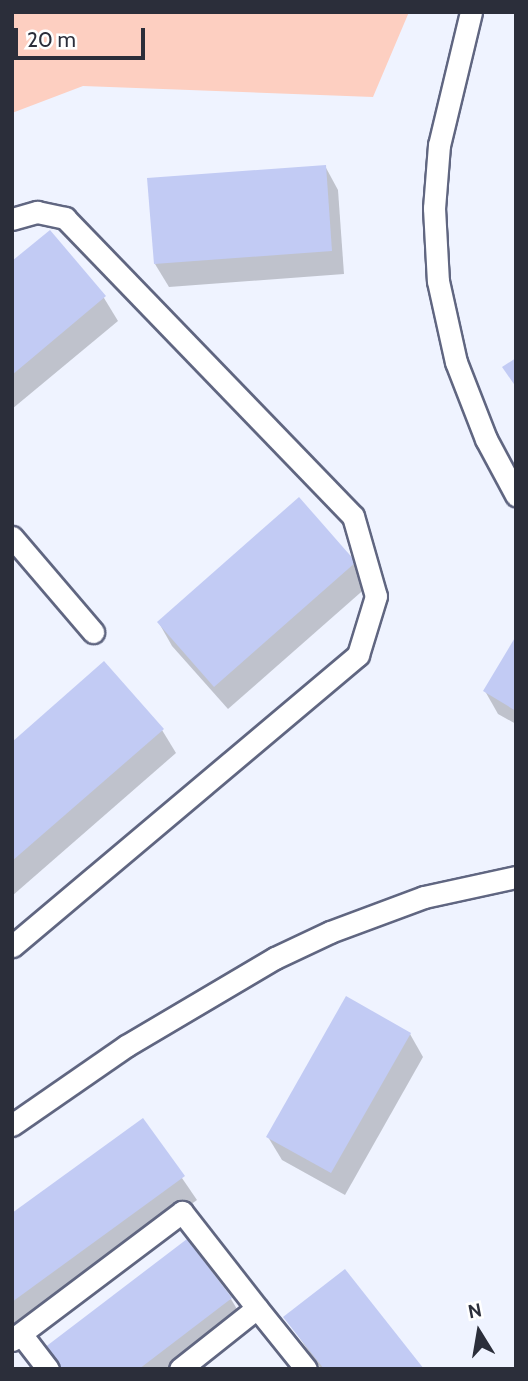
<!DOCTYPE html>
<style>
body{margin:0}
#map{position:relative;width:528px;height:1381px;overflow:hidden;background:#eff3ff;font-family:Cabin,sans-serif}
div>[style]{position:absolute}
.green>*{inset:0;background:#fdcfc1}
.shadow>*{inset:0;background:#0003}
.building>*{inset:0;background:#c2cbf4}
.roads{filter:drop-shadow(2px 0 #606681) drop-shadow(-2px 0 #606681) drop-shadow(0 2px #606681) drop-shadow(0 -2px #606681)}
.service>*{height:21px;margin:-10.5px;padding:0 10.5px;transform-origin:10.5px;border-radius:10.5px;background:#fff}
span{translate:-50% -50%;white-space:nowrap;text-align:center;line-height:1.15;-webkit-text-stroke:5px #fff;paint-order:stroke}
.frame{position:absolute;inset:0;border:14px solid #2b2e3a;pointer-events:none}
.north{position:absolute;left:444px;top:1297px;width:70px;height:70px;-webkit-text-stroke:5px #fff;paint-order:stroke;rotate:349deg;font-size:19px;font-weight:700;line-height:28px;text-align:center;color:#2b2e3a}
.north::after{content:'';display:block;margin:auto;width:24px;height:32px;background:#2b2e3a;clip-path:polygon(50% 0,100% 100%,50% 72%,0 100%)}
.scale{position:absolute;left:14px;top:28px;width:131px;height:32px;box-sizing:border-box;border:4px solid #2b2e3a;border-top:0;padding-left:9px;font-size:21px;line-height:24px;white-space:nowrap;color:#2b2e3a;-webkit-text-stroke:5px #fff;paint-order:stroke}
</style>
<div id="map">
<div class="green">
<div style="clip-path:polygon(12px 12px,409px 12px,373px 97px,83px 86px,12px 113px)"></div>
</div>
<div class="shadow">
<div style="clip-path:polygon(325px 166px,338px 190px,344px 274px,169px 287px,155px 264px)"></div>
<div style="clip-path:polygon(49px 233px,104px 298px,118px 321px,12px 409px,12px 264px)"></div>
<div style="clip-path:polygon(354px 563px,368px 586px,228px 709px,172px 646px,159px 623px)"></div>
<div style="clip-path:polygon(516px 642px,516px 724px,498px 714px,485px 691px)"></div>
<div style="clip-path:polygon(104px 664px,162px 730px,176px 753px,12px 896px,12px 744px)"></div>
<div style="clip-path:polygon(410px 1034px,423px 1057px,345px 1195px,282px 1160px,268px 1137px)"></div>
<div style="clip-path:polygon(143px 1121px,197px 1200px,12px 1333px,12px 1215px)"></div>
<div style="clip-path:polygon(231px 1299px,244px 1321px,182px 1369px,58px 1369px,47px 1348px)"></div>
<div style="clip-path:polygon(286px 1318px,422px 1369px,321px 1369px)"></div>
</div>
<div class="building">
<div style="clip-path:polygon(326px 165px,332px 251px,154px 264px,147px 178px)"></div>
<div style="clip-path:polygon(50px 230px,106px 296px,12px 375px,12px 261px)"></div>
<div style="clip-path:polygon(516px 358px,516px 387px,502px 367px)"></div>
<div style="clip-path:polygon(299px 497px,356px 562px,214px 687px,157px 622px)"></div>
<div style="clip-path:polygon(516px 636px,516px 711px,483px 691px)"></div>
<div style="clip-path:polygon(104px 661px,164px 729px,12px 861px,12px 742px)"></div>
<div style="clip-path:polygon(346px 996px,411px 1033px,331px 1173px,266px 1137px)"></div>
<div style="clip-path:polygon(143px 1118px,185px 1176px,12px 1302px,12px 1213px)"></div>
<div style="clip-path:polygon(187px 1239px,232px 1298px,139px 1369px,61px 1369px,44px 1348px)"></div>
<div style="clip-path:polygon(345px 1269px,424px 1369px,324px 1369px,283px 1317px)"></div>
</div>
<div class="roads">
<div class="service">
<div style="left:471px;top:12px;width:137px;rotate:103.5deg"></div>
<div style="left:439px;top:145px;width:63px;rotate:94.5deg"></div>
<div style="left:434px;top:208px;width:73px;rotate:86.9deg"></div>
<div style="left:438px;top:281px;width:83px;rotate:77.5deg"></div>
<div style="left:456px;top:362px;width:83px;rotate:68.7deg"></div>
<div style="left:486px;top:439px;width:64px;rotate:61.8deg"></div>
<div style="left:12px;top:219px;width:26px;rotate:-16deg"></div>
<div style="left:37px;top:212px;width:29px;rotate:12deg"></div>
<div style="left:65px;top:218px;width:414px;rotate:46deg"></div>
<div style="left:353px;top:516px;width:83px;rotate:74deg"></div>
<div style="left:376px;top:596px;width:62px;rotate:107deg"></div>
<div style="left:358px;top:655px;width:452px;rotate:139.9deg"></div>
<div style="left:12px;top:537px;width:125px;rotate:49.5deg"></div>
<div style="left:12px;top:1125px;width:139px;rotate:-34.7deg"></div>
<div style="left:126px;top:1046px;width:173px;rotate:-30.6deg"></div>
<div style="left:275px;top:958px;width:61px;rotate:-25.3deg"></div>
<div style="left:330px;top:932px;width:100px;rotate:-20.4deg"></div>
<div style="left:424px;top:897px;width:94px;rotate:-12.3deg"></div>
<div style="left:21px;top:1334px;width:44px;rotate:52.4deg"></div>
<div style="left:12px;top:1340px;width:213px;rotate:-37deg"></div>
<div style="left:182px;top:1212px;width:122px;rotate:52deg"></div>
<div style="left:180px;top:1369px;width:98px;rotate:-38.4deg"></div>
<div style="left:257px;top:1308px;width:78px;rotate:51.2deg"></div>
</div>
</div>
<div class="frame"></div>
<div class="north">N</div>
<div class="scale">20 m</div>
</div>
